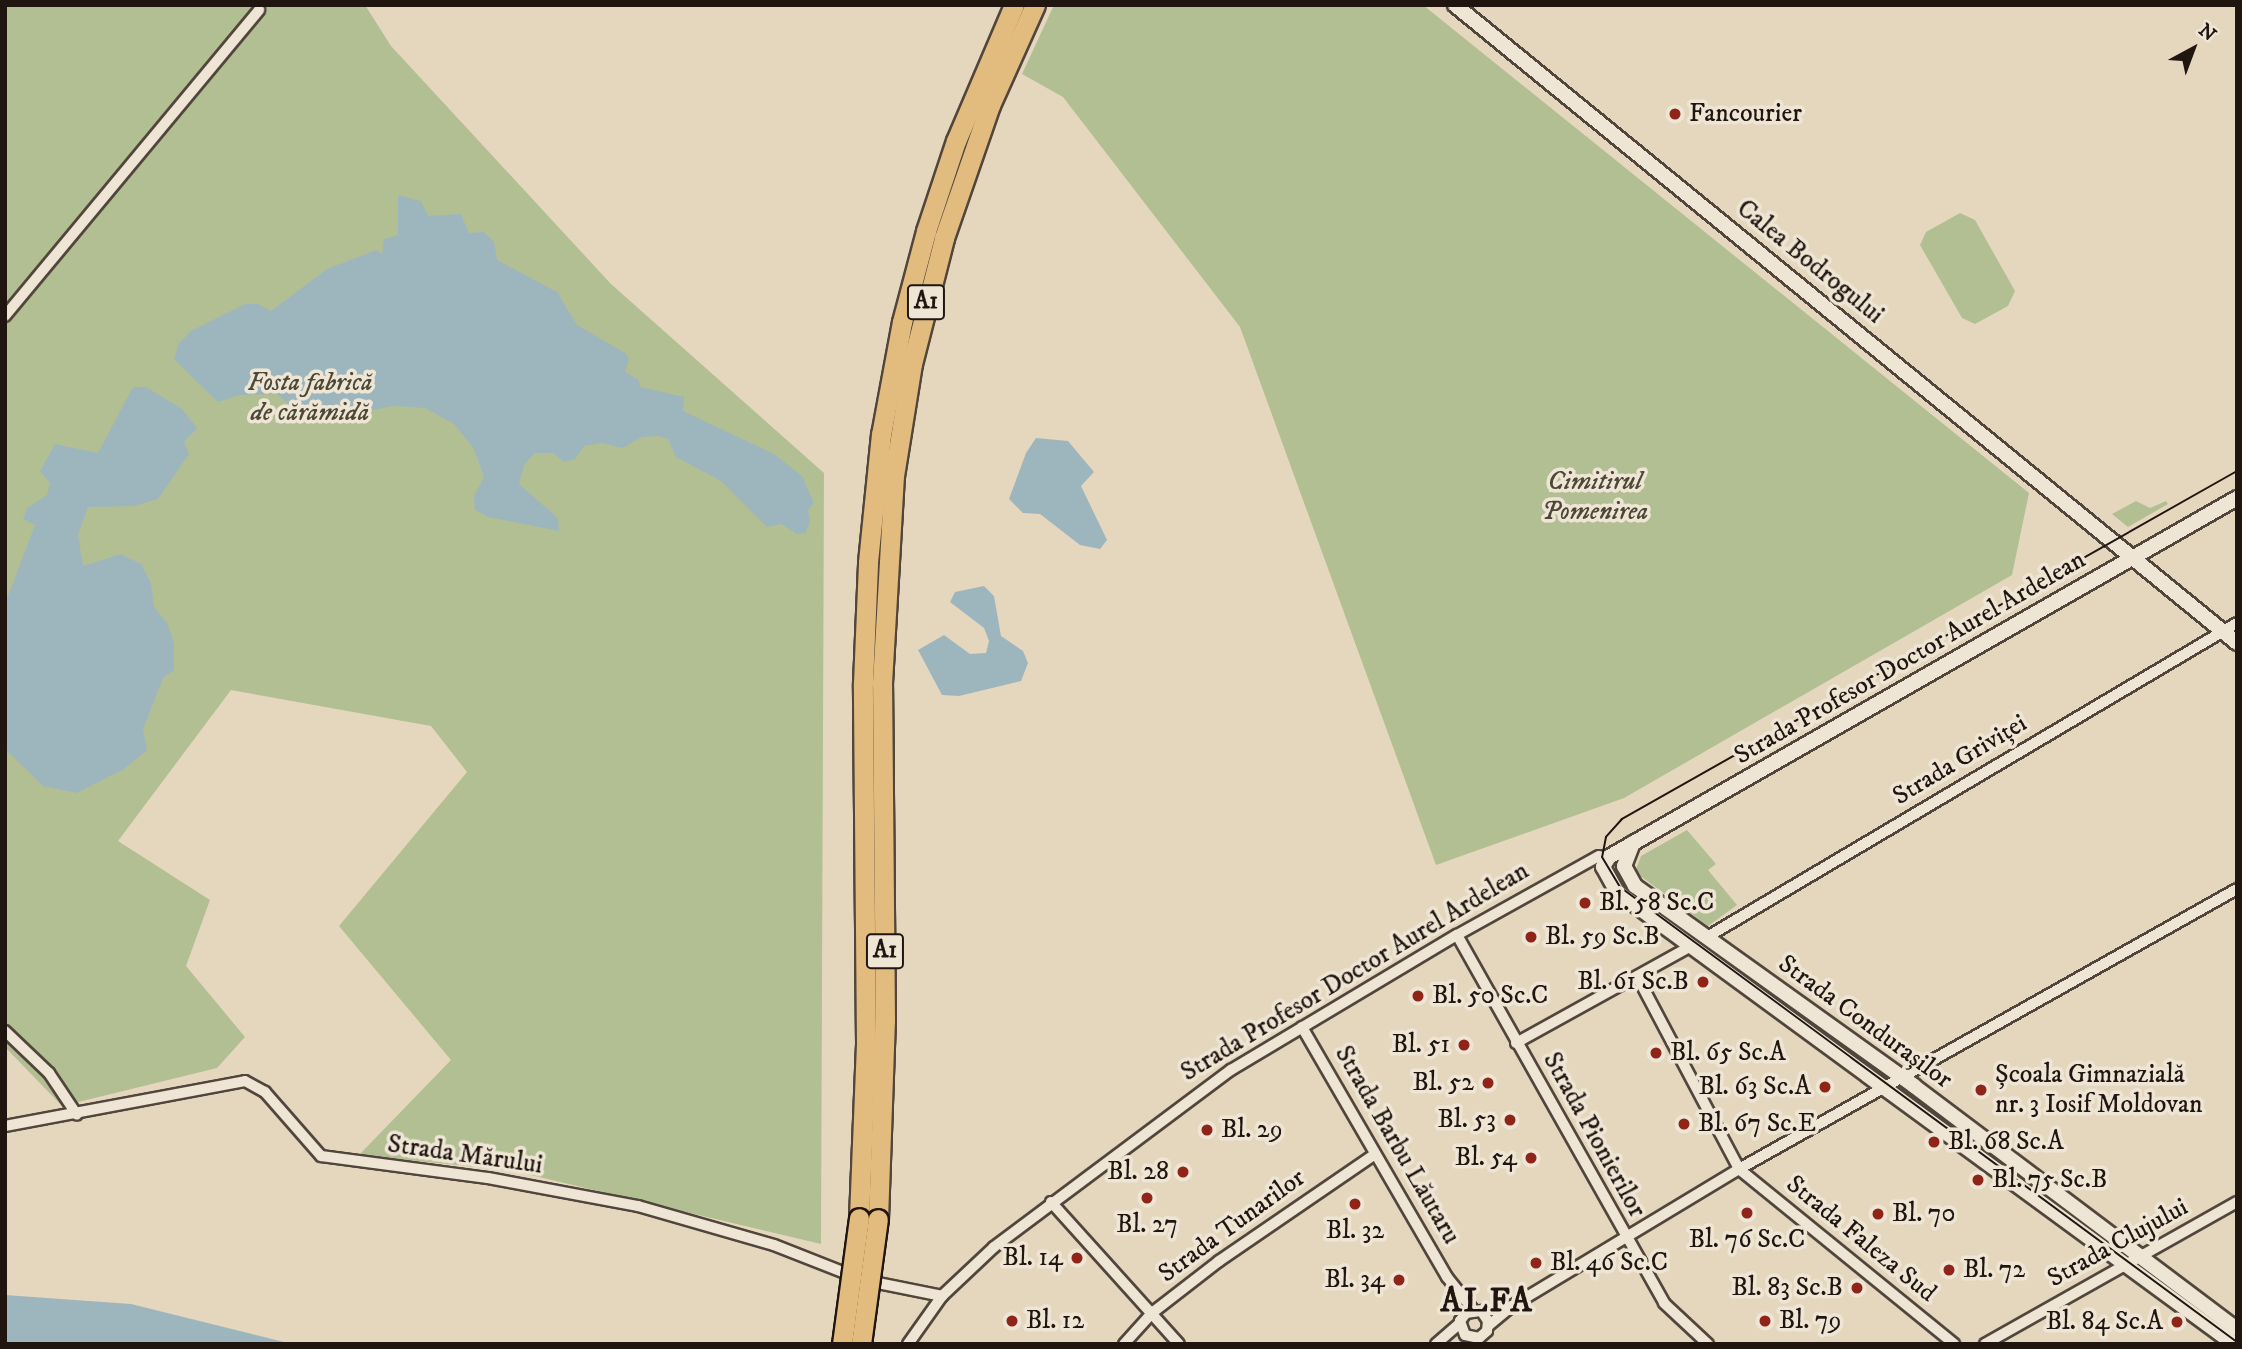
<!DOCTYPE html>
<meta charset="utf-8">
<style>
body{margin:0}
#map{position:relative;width:2242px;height:1349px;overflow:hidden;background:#e5d7be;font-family:"IM FELL DW Pica",serif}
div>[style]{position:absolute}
.green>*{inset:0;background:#b2bf93}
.water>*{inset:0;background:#9db6bd}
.roads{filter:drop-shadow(2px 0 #52463c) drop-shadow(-2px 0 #52463c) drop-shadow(0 2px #52463c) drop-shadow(0 -2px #52463c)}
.minor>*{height:10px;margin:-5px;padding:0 5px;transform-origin:5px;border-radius:5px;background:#eee5d5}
.secondary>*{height:14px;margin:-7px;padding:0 7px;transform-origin:7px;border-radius:7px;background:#eee5d5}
.motorway>*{height:19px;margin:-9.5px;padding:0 9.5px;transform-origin:9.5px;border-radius:9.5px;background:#e2bc7f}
.tram>*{height:2px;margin:-1px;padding:0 1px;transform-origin:1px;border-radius:1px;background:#211510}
.bridges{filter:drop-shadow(2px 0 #211510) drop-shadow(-2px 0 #211510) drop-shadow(0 2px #211510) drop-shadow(0 -2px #211510)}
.motorway-bridge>*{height:19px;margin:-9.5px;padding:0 9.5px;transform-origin:9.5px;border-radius:9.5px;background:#e2bc7f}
.dots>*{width:19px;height:19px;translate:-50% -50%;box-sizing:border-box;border:4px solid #eee5d5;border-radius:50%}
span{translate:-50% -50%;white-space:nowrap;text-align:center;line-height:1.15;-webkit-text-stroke:7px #eee5d5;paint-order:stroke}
.shield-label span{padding:2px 5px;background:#eee5d5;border:2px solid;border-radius:5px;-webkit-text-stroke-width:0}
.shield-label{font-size:24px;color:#211510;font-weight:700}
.poi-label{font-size:26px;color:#211510}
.left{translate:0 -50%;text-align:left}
.right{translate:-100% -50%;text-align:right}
.street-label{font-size:26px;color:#211510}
.park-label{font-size:26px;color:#4c4837;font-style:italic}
.district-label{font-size:33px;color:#211510;font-weight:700;letter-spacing:2px}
.frame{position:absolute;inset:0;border:7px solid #211510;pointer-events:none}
.north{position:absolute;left:2158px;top:14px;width:70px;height:70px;-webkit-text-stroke:5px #eee5d5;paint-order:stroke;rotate:41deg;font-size:19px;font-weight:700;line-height:28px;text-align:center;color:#211510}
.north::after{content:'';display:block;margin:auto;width:24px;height:32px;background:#211510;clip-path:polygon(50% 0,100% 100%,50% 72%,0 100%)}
</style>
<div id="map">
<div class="green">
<div style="clip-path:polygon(5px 5px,365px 5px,391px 46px,611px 284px,824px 473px,821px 1244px,514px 1171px,359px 1155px,451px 1060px,339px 926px,467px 772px,431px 726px,231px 690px,118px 841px,210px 900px,186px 966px,245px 1037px,217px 1068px,62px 1106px,5px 1047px)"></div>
<div style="clip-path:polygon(1054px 5px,1423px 5px,2029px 493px,2012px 575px,1624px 798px,1436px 865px,1240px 327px,1063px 97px,1022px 74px)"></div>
<div style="clip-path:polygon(1960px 213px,1975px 220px,2015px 291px,2008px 306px,1975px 324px,1962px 318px,1920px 245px,1926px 232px)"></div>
<div style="clip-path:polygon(2136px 501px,2150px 508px,2166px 501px,2168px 504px,2128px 527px,2112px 514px)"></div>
<div style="clip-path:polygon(1687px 830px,1716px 864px,1708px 870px,1737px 905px,1708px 926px,1635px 872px,1641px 856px)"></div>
</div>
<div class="water">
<div style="clip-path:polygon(398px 195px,421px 201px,428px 216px,461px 214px,469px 233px,484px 232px,494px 242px,497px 260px,557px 292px,577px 325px,625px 353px,629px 358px,625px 372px,639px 380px,640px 387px,684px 397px,683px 411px,774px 454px,802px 476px,814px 503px,808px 510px,810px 522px,805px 533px,797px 534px,781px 524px,767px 527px,721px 481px,676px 457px,668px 439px,658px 436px,642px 437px,622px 448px,602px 443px,584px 446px,575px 459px,564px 462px,553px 453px,535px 453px,524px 465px,519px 484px,558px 518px,559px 531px,488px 517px,475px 510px,474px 496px,484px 477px,474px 449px,454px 424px,425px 408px,394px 406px,330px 418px,295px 410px,277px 394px,240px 395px,218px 402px,174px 359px,179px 343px,191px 331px,245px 304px,258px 304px,271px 311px,327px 269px,376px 250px,382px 254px,384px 239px,398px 235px)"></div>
<div style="clip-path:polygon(133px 387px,146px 387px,182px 409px,197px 428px,184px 442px,189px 454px,158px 499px,134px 506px,88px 507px,78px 535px,83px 566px,121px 554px,141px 564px,151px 583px,154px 607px,167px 623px,174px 644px,174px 670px,163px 678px,143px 729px,147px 750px,124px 769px,77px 793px,43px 786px,5px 749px,5px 604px,35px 525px,23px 519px,27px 508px,47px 495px,50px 483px,40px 471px,55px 444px,98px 453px)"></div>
<div style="clip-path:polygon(1036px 438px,1068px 441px,1094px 472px,1081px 486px,1107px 540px,1100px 549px,1080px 545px,1040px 514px,1023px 513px,1009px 499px,1026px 453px)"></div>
<div style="clip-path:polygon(984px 586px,994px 596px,1001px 636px,1023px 651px,1028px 663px,1021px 681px,959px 696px,942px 695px,918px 650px,944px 635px,970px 654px,986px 653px,989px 641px,984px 628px,950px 602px,955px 592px)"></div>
<div style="clip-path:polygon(5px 1295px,131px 1304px,292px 1344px,5px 1344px)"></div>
</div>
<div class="roads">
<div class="minor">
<div style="left:5px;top:316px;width:398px;rotate:-50.3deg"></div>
<div style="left:1457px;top:935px;width:422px;rotate:60.6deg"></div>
<div style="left:1664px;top:1303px;width:60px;rotate:43deg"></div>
<div style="left:1707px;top:937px;width:616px;rotate:-30.64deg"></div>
<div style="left:1638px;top:978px;width:216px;rotate:62.1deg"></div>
<div style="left:1739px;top:1169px;width:277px;rotate:39.1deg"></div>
<div style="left:1302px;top:1027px;width:289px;rotate:59.9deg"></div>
<div style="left:1447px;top:1277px;width:43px;rotate:51.5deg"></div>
<div style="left:5px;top:1031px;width:61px;rotate:43.7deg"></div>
<div style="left:49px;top:1073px;width:50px;rotate:56.3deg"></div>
<div style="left:1516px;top:1043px;width:200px;rotate:-29deg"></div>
<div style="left:5px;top:1126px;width:244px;rotate:-10.6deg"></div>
<div style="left:245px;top:1081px;width:23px;rotate:29deg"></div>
<div style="left:265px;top:1092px;width:85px;rotate:48.8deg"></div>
<div style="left:321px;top:1156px;width:168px;rotate:7.5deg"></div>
<div style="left:488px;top:1178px;width:153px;rotate:10.6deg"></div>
<div style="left:638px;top:1206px;width:141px;rotate:16deg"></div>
<div style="left:774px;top:1245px;width:96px;rotate:21.5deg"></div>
<div style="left:863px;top:1280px;width:81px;rotate:11.4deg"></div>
<div style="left:1051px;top:1202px;width:191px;rotate:48deg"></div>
<div style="left:1482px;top:1312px;width:11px;rotate:56deg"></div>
<div style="left:1488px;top:1321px;width:10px;rotate:96deg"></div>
<div style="left:1487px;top:1331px;width:11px;rotate:139deg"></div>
<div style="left:1479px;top:1338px;width:14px;rotate:-168deg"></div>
<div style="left:1465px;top:1335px;width:15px;rotate:-110deg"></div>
<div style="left:1460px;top:1321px;width:10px;rotate:-53deg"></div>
<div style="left:1466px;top:1313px;width:43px;rotate:-7.9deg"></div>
<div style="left:1488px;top:1326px;width:31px;rotate:-40deg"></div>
<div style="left:1512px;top:1306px;width:265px;rotate:-31.1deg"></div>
<div style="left:1739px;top:1169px;width:571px;rotate:-29.35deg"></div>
<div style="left:908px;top:1344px;width:59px;rotate:-54.7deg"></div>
<div style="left:942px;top:1296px;width:71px;rotate:-43.3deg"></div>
<div style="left:994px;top:1247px;width:296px;rotate:-36.8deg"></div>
<div style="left:1231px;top:1070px;width:263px;rotate:-30.9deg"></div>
<div style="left:1457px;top:935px;width:162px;rotate:-29.1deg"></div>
<div style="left:1599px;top:856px;width:7px;rotate:16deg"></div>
<div style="left:1124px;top:1344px;width:42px;rotate:-47.9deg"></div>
<div style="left:1152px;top:1313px;width:85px;rotate:-37.8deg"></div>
<div style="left:1219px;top:1261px;width:189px;rotate:-34.4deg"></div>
<div style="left:1436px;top:1344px;width:32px;rotate:-41deg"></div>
<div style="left:1985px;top:1344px;width:289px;rotate:-29.4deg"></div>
</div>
<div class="secondary">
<div style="left:1455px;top:5px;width:1009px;rotate:39.21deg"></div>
<div style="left:1633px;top:843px;width:25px;rotate:111deg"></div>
<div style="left:1624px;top:866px;width:23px;rotate:61deg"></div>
<div style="left:1635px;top:886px;width:343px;rotate:35.6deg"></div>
<div style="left:1914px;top:1086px;width:404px;rotate:37deg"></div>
<div style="left:2234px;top:1344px;width:765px;rotate:-143.77deg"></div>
<div style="left:1617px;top:892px;width:29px;rotate:-119deg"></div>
<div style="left:1603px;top:867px;width:12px;rotate:-59deg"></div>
<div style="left:1609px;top:857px;width:723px;rotate:-29.75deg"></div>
</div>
<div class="motorway">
<div style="left:859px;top:1218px;width:175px;rotate:-87.7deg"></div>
<div style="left:866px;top:1043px;width:360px;rotate:-90.5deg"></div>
<div style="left:863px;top:683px;width:121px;rotate:-87.6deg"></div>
<div style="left:868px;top:562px;width:128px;rotate:-84.2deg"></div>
<div style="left:881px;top:435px;width:115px;rotate:-79.5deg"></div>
<div style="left:902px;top:322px;width:94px;rotate:-75.2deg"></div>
<div style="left:926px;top:231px;width:95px;rotate:-71.6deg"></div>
<div style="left:956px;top:141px;width:148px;rotate:-66.9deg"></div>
<div style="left:878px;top:1219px;width:198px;rotate:-88deg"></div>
<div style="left:885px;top:1021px;width:338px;rotate:-90.5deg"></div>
<div style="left:882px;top:683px;width:207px;rotate:-86.7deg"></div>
<div style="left:894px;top:476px;width:113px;rotate:-80.9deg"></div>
<div style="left:912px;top:364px;width:130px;rotate:-75.7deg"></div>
<div style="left:944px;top:238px;width:141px;rotate:-70.9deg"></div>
<div style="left:990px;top:105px;width:110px;rotate:-65.8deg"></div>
</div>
</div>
<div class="tram">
<div style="left:2237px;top:471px;width:707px;rotate:150.5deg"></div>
<div style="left:1622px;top:819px;width:24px;rotate:132deg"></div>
<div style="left:1606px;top:837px;width:20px;rotate:101deg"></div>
<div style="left:1602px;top:857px;width:35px;rotate:59deg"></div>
<div style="left:1620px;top:887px;width:767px;rotate:36.41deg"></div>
</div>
<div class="bridges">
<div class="motorway-bridge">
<div style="left:842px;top:1344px;width:127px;rotate:-82.3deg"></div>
<div style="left:861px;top:1344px;width:126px;rotate:-82.3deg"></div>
</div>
</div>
<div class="dots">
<div style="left:1675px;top:114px;background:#8f2418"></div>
<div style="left:1585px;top:903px;background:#8f2418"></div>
<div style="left:1531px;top:937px;background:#8f2418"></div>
<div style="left:1703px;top:982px;background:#8f2418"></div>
<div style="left:1418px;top:996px;background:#8f2418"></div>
<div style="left:1464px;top:1045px;background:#8f2418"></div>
<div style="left:1656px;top:1053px;background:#8f2418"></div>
<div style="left:1488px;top:1083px;background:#8f2418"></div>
<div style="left:1825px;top:1087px;background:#8f2418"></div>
<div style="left:1981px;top:1090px;background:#8f2418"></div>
<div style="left:1510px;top:1120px;background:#8f2418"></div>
<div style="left:1684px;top:1124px;background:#8f2418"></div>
<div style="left:1207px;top:1130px;background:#8f2418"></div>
<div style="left:1934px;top:1142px;background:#8f2418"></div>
<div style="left:1531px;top:1158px;background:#8f2418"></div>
<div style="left:1183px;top:1172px;background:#8f2418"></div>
<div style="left:1978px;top:1180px;background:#8f2418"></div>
<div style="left:1147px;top:1198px;background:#8f2418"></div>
<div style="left:1355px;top:1204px;background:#8f2418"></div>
<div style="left:1747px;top:1213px;background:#8f2418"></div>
<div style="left:1878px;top:1214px;background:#8f2418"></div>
<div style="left:1077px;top:1258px;background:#8f2418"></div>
<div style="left:1536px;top:1263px;background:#8f2418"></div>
<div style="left:1949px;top:1270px;background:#8f2418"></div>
<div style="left:1399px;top:1280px;background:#8f2418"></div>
<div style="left:1857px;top:1288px;background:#8f2418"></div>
<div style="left:1012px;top:1321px;background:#8f2418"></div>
<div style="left:1765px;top:1321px;background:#8f2418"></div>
<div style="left:2177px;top:1322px;background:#8f2418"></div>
</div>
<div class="shield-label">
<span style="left:926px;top:302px">A1</span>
<span style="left:885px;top:951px">A1</span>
</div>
<div class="poi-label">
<span class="left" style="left:1689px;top:114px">Fancourier</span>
<span class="left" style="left:1599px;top:903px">Bl. 58 Sc.C</span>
<span class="left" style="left:1545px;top:937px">Bl. 59 Sc.B</span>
<span class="right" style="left:1689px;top:982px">Bl. 61 Sc.B</span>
<span class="left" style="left:1432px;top:996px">Bl. 50 Sc.C</span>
<span class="right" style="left:1450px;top:1045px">Bl. 51</span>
<span class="left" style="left:1670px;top:1053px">Bl. 65 Sc.A</span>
<span class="left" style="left:1995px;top:1090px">Școala Gimnazială<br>nr. 3 Iosif Moldovan</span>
<span class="right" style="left:1474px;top:1083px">Bl. 52</span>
<span class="right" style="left:1811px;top:1087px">Bl. 63 Sc.A</span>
<span class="right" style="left:1496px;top:1120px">Bl. 53</span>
<span class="left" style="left:1698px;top:1124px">Bl. 67 Sc.E</span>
<span class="left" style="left:1221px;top:1130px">Bl. 29</span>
<span class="left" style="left:1948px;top:1142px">Bl. 68 Sc.A</span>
<span class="right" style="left:1517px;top:1158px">Bl. 54</span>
<span class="right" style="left:1169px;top:1172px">Bl. 28</span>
<span class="left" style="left:1992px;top:1180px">Bl. 75 Sc.B</span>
<span class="left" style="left:1892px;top:1214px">Bl. 70</span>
<span style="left:1147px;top:1225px">Bl. 27</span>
<span style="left:1355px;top:1231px">Bl. 32</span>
<span style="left:1747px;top:1240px">Bl. 76 Sc.C</span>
<span class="right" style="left:1063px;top:1258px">Bl. 14</span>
<span class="left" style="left:1550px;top:1263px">Bl. 46 Sc.C</span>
<span class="left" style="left:1963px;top:1270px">Bl. 72</span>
<span class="right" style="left:1385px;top:1280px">Bl. 34</span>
<span class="right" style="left:1843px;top:1288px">Bl. 83 Sc.B</span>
<span class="left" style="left:1026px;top:1321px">Bl. 12</span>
<span class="left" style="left:1779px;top:1321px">Bl. 79</span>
<span class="right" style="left:2163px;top:1322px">Bl. 84 Sc.A</span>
</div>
<div class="street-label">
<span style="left:1810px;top:262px;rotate:39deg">Calea Bodrogului</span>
<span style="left:1910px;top:658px;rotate:-30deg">Strada Profesor Doctor Aurel Ardelean</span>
<span style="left:1960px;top:760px;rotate:-31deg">Strada Griviței</span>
<span style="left:1355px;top:972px;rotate:-31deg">Strada Profesor Doctor Aurel Ardelean</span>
<span style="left:1865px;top:1022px;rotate:36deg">Strada Condurașilor</span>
<span style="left:1594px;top:1135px;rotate:61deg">Strada Pionierilor</span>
<span style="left:1397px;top:1145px;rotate:60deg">Strada Barbu Lăutaru</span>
<span style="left:465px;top:1155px;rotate:8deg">Strada Mărului</span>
<span style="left:1232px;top:1226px;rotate:-36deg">Strada Tunarilor</span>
<span style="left:1861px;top:1239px;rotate:39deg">Strada Faleza Sud</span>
<span style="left:2118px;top:1243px;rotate:-29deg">Strada Clujului</span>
</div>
<div class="park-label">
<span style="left:310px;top:398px">Fosta fabrică<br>de cărămidă</span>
<span style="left:1595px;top:497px">Cimitirul<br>Pomenirea</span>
</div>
<div class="district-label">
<span style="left:1487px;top:1302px">ALFA</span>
</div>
<div class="frame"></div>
<div class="north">N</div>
</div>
